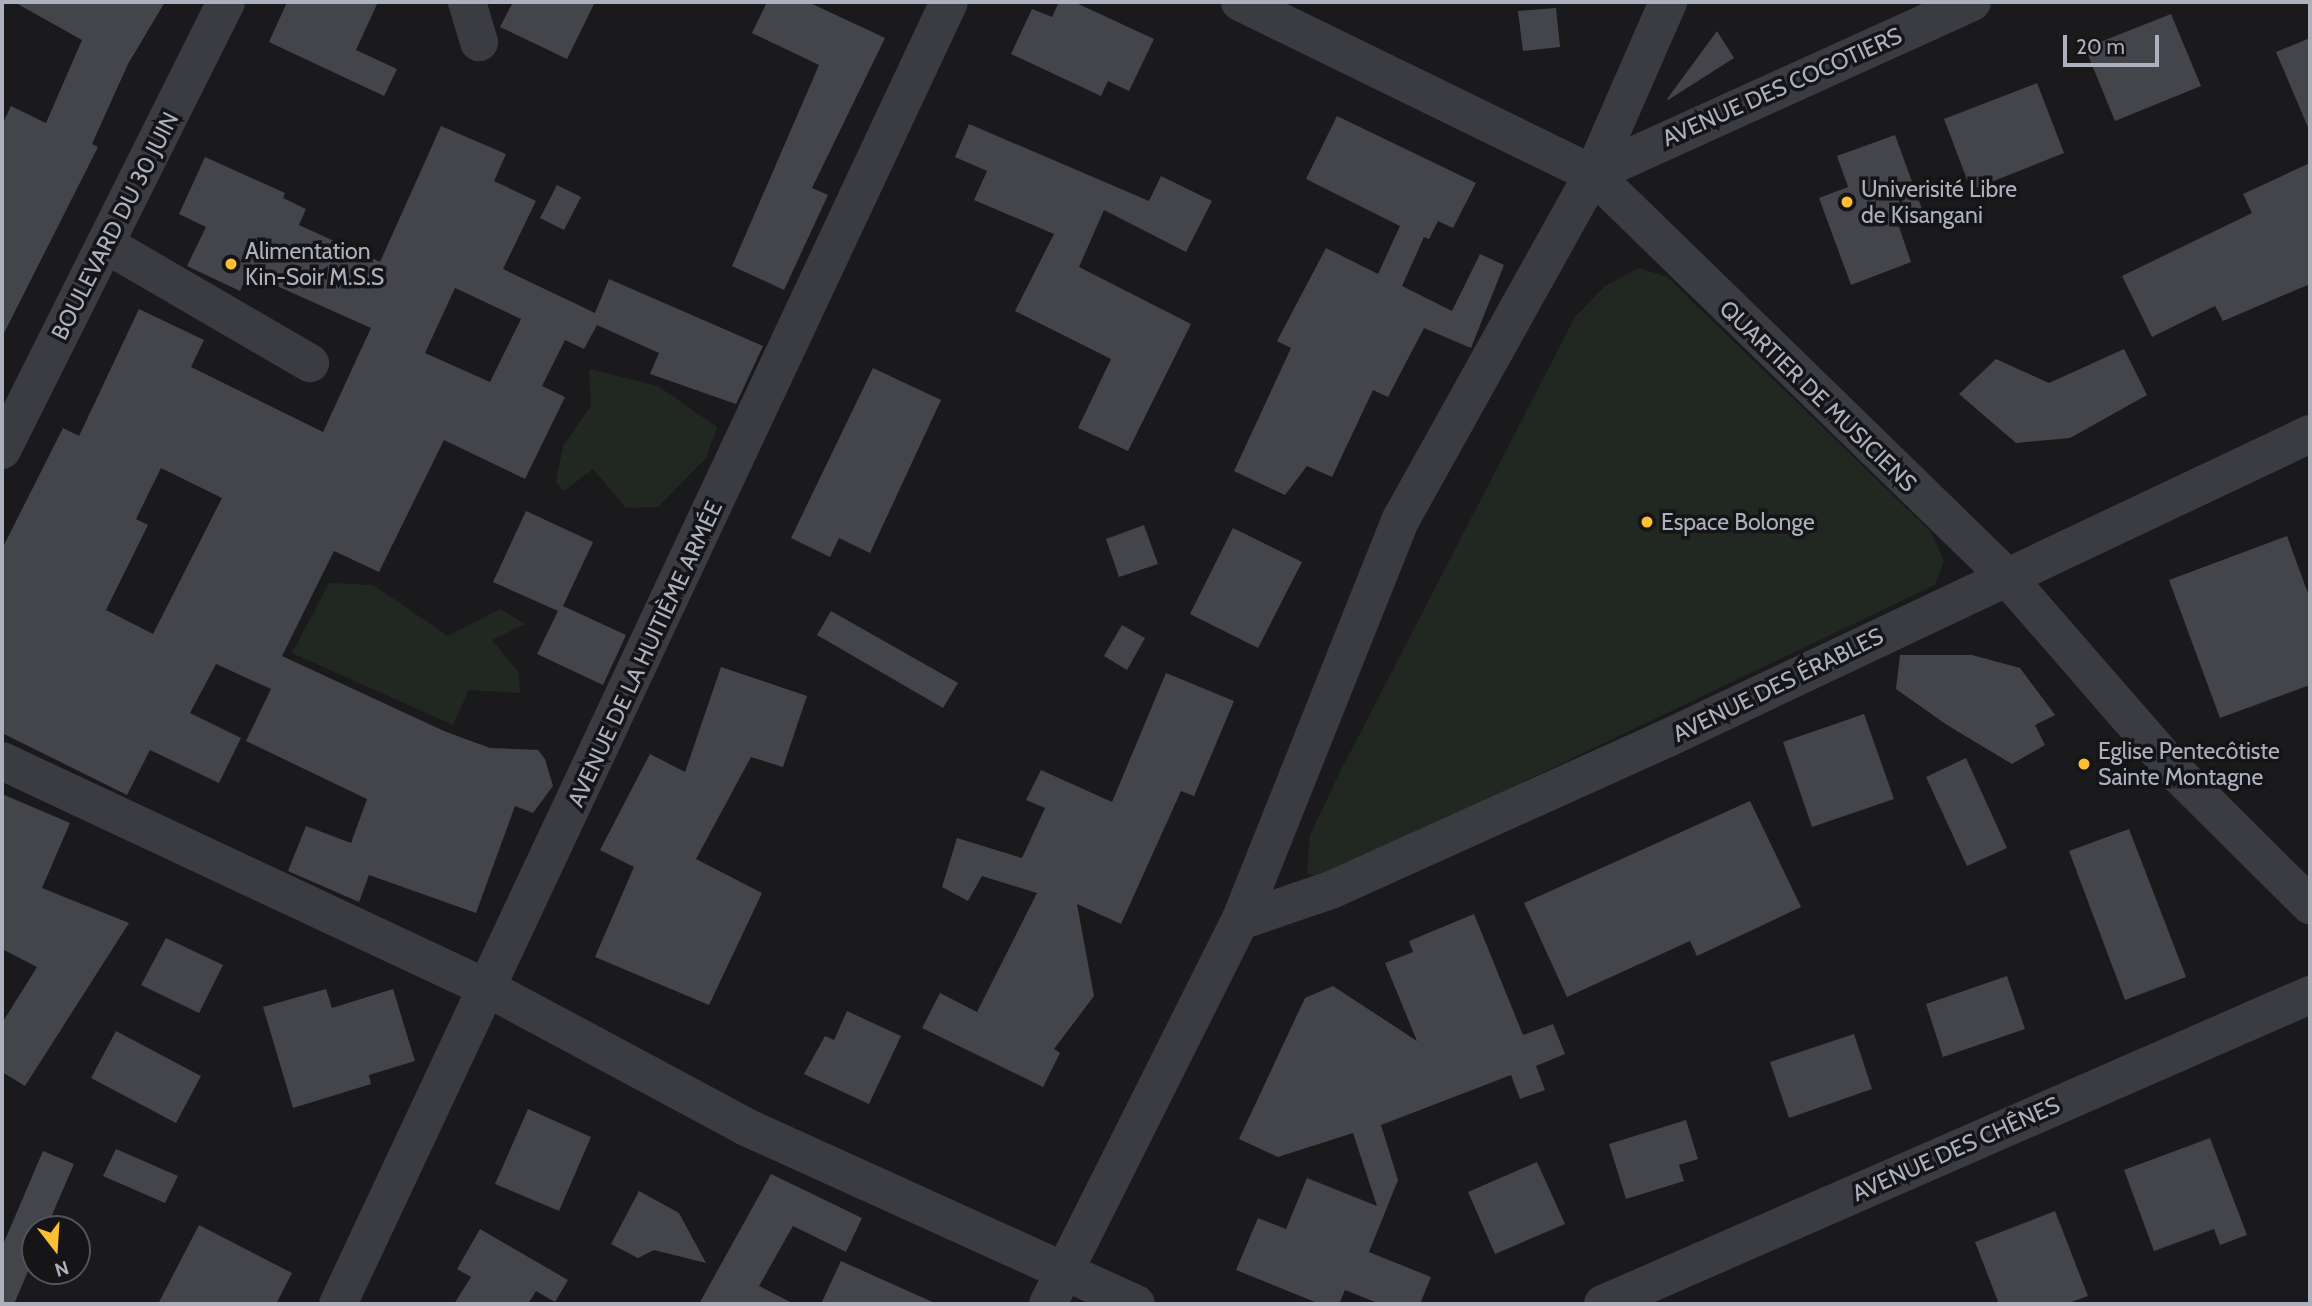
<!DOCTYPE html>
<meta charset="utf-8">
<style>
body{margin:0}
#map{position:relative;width:2312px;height:1306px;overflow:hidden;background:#1a1a1d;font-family:Cabin,sans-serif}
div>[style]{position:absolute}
.green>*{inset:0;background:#202821}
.building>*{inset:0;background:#44454a}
.minor>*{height:38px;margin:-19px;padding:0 19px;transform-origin:19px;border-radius:19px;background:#3b3c42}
.dots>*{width:19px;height:19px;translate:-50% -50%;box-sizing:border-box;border:4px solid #151518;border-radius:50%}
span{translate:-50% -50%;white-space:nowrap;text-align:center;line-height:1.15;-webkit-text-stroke:7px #151518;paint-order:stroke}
.street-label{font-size:23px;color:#acb1bd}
.poi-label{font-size:23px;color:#acb1bd}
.left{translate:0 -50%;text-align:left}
.frame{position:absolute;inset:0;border:4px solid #acb1bd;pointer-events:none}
.north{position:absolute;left:21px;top:1215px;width:70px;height:70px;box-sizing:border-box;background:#151518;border:2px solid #51535a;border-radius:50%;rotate:163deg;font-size:19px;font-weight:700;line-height:28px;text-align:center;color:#acb1bd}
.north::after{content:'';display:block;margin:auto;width:24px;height:32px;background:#fcbf33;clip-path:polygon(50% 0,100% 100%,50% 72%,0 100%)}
.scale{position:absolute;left:2063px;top:35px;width:96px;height:32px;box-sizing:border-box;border:4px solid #acb1bd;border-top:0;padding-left:9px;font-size:21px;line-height:24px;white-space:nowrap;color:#acb1bd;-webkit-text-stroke:5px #151518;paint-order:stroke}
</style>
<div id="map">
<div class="green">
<div style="clip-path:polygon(1639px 268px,1667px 277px,1931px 532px,1944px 561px,1935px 585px,1324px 877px,1307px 874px,1310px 835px,1339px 774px,1575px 317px,1605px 286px)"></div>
<div style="clip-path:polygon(589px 369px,658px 386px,717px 427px,706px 458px,658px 507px,626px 508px,593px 469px,564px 491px,556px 482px,563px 446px,591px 406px)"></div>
<div style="clip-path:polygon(329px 583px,373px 585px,448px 636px,500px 609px,525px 624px,492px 640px,519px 673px,520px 693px,469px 690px,453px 725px,292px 653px)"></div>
</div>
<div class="building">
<div style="clip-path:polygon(14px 2px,165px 2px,128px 64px,92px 144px,98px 147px,2px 337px,2px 125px,11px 106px,46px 123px,82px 40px)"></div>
<div style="clip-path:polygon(287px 2px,378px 2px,356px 50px,397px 69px,384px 96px,269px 42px)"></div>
<div style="clip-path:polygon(513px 2px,595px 2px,567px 59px,500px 27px)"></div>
<div style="clip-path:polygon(767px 2px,808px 2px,885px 38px,812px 188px,828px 195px,784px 290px,732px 266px,819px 65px,752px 33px)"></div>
<div style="clip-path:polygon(1059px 2px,1074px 2px,1154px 39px,1129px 91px,1108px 81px,1101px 96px,1011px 54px,1032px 9px,1052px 17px)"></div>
<div style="clip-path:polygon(1556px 8px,1560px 47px,1523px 51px,1518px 11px)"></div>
<div style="clip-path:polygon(2171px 14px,2201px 86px,2115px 121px,2085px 48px)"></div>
<div style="clip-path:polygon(1717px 31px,1734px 58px,1668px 100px,1667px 99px)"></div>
<div style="clip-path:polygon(2310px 38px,2310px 132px,2276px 52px)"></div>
<div style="clip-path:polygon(2037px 83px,2064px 153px,1971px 190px,1944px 119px)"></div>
<div style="clip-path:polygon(1337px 116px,1476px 183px,1453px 228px,1438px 221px,1429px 239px,1424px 237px,1402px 286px,1452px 311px,1480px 254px,1504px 265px,1471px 348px,1424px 328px,1388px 397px,1373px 390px,1332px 477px,1307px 466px,1285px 495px,1234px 471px,1291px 348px,1277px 341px,1326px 248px,1378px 274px,1400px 226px,1306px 179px)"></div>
<div style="clip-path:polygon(969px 124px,1149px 201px,1161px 176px,1212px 201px,1186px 252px,1104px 210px,1079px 267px,1191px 324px,1128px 451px,1078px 428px,1111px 359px,1015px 311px,1054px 234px,974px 200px,987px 171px,955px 157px)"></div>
<div style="clip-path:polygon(evenodd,441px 126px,506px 154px,494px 181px,536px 201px,503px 269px,595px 313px,609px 279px,763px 346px,736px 404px,650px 374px,659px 353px,597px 325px,584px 349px,565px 340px,542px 386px,565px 397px,525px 479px,444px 440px,379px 572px,334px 551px,282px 656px,444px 731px,490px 748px,538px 750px,545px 759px,553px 786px,533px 813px,515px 806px,476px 913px,369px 875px,359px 902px,288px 871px,306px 826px,351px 843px,367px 799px,246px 741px,271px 689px,216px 664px,190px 713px,241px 738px,219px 783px,150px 750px,127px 795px,2px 733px,2px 549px,63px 428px,79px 436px,139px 309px,204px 340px,191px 367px,323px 432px,371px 328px,248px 273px,240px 291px,187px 266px,206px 227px,179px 214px,205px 157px,285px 193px,283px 198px,306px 209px,299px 225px,380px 262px,441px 126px,455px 288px,521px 319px,490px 382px,425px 353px,455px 288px,441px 126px,161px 468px,222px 498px,153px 634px,106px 610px,148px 525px,136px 519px,161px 468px)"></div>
<div style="clip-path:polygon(1895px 135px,1922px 209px,1896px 218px,1911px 262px,1851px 285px,1819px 198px,1848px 187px,1837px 156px)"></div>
<div style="clip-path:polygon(2310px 163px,2310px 284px,2223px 321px,2215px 306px,2152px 337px,2122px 276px,2252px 213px,2243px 194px)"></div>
<div style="clip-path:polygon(557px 185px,581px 197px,564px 230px,540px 218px)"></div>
<div style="clip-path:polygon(2124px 349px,2147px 395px,2070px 438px,2016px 443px,1959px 394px,1996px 359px,2049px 383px)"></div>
<div style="clip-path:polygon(873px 368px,941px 400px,870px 553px,839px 538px,830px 557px,791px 538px)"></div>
<div style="clip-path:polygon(526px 511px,593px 542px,563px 606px,626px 635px,603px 685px,537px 654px,558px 611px,493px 582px)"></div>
<div style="clip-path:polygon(1144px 525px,1158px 564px,1119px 577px,1106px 539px)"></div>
<div style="clip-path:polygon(1233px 528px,1302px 562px,1258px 648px,1190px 614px)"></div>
<div style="clip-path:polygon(2287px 536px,2310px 599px,2310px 685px,2220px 718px,2169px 580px)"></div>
<div style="clip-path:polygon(831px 611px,958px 683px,943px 708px,817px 635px)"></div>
<div style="clip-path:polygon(1122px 625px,1145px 638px,1127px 670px,1104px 656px)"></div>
<div style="clip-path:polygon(1900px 655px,1972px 655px,2020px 668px,2055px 715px,2035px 725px,2045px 745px,2012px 764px,1947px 725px,1896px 689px)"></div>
<div style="clip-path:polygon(721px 667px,807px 696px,783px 767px,751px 757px,696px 859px,762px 893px,709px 1005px,595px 957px,634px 867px,600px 850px,650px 754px,685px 772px)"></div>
<div style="clip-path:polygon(1166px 673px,1234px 701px,1194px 796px,1181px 791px,1121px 924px,1077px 904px,1094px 996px,1054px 1049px,1060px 1053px,1043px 1087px,922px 1028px,940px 993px,977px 1012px,1037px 893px,982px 876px,968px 901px,942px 887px,957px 838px,1022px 858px,1045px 808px,1026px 800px,1041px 770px,1112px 802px)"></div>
<div style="clip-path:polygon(1864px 714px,1894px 799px,1812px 827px,1783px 742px)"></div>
<div style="clip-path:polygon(1966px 758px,2007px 848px,1967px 866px,1926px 777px)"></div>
<div style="clip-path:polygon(2px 794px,70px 823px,42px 888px,129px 923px,25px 1086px,2px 1072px,2px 1023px,37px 967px,2px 949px)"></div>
<div style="clip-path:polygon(1750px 801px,1801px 907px,1697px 956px,1690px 941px,1567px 997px,1524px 903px)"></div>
<div style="clip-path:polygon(2129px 829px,2186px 977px,2125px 1000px,2069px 851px)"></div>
<div style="clip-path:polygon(1474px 914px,1523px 1035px,1553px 1024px,1565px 1054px,1536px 1066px,1545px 1090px,1520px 1099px,1511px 1075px,1381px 1125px,1398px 1180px,1369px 1252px,1431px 1277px,1420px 1304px,1380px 1304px,1345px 1290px,1339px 1304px,1320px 1304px,1236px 1270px,1258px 1218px,1286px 1229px,1307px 1178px,1377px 1206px,1353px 1133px,1278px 1157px,1239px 1139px,1305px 998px,1333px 986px,1417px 1041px,1385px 963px,1413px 952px,1409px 941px)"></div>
<div style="clip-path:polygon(166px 938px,223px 965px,199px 1013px,141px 985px)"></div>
<div style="clip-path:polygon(2007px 976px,2025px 1029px,1943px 1057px,1926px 1004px)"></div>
<div style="clip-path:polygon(326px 989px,332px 1008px,393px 989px,415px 1061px,369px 1075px,371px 1084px,293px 1108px,263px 1007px)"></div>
<div style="clip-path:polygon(847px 1011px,901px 1036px,869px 1104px,804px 1074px,825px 1036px,834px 1040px)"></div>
<div style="clip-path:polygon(116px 1031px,201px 1076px,176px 1123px,91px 1078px)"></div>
<div style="clip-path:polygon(1854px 1034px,1872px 1089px,1789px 1118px,1770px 1062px)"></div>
<div style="clip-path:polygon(528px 1109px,591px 1137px,559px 1211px,495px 1184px)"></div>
<div style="clip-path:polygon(1686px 1120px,1698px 1159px,1679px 1165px,1684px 1181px,1626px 1199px,1609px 1144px)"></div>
<div style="clip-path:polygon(2210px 1138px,2247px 1235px,2220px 1245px,2214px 1229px,2154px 1251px,2124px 1170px)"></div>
<div style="clip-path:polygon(116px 1149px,178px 1176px,165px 1203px,103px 1176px)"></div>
<div style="clip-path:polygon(43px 1151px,74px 1164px,46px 1229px,35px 1229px,35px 1255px,14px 1304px,2px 1304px,2px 1247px)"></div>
<div style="clip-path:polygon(1537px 1162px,1565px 1224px,1495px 1254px,1468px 1192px)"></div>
<div style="clip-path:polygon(771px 1174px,862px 1218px,846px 1252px,793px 1226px,759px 1286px,794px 1304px,699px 1304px)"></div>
<div style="clip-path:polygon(639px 1191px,679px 1213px,706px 1263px,654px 1250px,638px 1258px,611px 1244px)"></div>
<div style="clip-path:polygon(2055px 1211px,2088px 1296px,2066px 1304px,1999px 1304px,1975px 1242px)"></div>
<div style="clip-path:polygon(199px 1225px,292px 1273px,276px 1304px,158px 1304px)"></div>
<div style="clip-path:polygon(480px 1229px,568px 1280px,555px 1302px,536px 1291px,528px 1304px,454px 1304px,471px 1277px,457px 1269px)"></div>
<div style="clip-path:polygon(841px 1261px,937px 1304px,821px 1304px)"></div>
</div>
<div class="minor">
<div style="left:467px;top:2px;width:42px;rotate:73.3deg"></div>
<div style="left:1240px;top:2px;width:393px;rotate:26deg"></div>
<div style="left:1593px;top:174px;width:576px;rotate:44.23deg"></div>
<div style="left:2006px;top:576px;width:264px;rotate:49deg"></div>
<div style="left:2179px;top:775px;width:185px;rotate:44.8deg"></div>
<div style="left:1593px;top:174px;width:416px;rotate:-24.4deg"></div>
<div style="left:107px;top:245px;width:235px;rotate:30.2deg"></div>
<div style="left:2px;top:450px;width:501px;rotate:-63.43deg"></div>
<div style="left:2px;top:761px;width:538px;rotate:25.09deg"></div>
<div style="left:489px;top:989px;width:292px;rotate:28.2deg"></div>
<div style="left:746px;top:1127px;width:428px;rotate:24.4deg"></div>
<div style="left:1240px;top:921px;width:96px;rotate:-18.8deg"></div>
<div style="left:1331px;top:890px;width:374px;rotate:-24.3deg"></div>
<div style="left:1672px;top:736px;width:706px;rotate:-25.33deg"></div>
<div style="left:338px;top:1304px;width:1438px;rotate:-64.86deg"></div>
<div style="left:1048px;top:1304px;width:428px;rotate:-63.4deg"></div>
<div style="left:1240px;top:921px;width:433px;rotate:-68.2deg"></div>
<div style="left:1401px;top:519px;width:395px;rotate:-60.9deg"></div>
<div style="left:1593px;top:174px;width:188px;rotate:-66.4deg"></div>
<div style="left:1603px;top:1304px;width:772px;rotate:-23.61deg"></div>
</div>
<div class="dots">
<div style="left:1847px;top:202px;background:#fcbf33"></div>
<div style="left:231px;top:264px;background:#fcbf33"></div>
<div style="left:1647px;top:522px;background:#fcbf33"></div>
<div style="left:2084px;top:764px;background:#fcbf33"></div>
</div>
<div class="street-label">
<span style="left:1782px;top:87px;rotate:-24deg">AVENUE DES COCOTIERS</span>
<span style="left:115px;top:226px;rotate:-63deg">BOULEVARD DU 30 JUIN</span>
<span style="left:1818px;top:396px;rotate:44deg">QUARTIER DE MUSICIENS</span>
<span style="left:645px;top:654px;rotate:-65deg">AVENUE DE LA HUITIÈME ARMÉE</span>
<span style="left:1778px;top:685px;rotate:-26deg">AVENUE DES ÉRABLES</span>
<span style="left:1956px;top:1149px;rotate:-24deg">AVENUE DES CHÊNES</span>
</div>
<div class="poi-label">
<span class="left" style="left:1861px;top:202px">Univerisité Libre<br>de Kisangani</span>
<span class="left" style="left:245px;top:264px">Alimentation<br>Kin-Soir M.S.S</span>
<span class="left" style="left:1661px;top:522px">Espace Bolonge</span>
<span class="left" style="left:2098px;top:764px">Eglise Pentecôtiste<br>Sainte Montagne</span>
</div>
<div class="frame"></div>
<div class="north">N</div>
<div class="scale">20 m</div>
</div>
